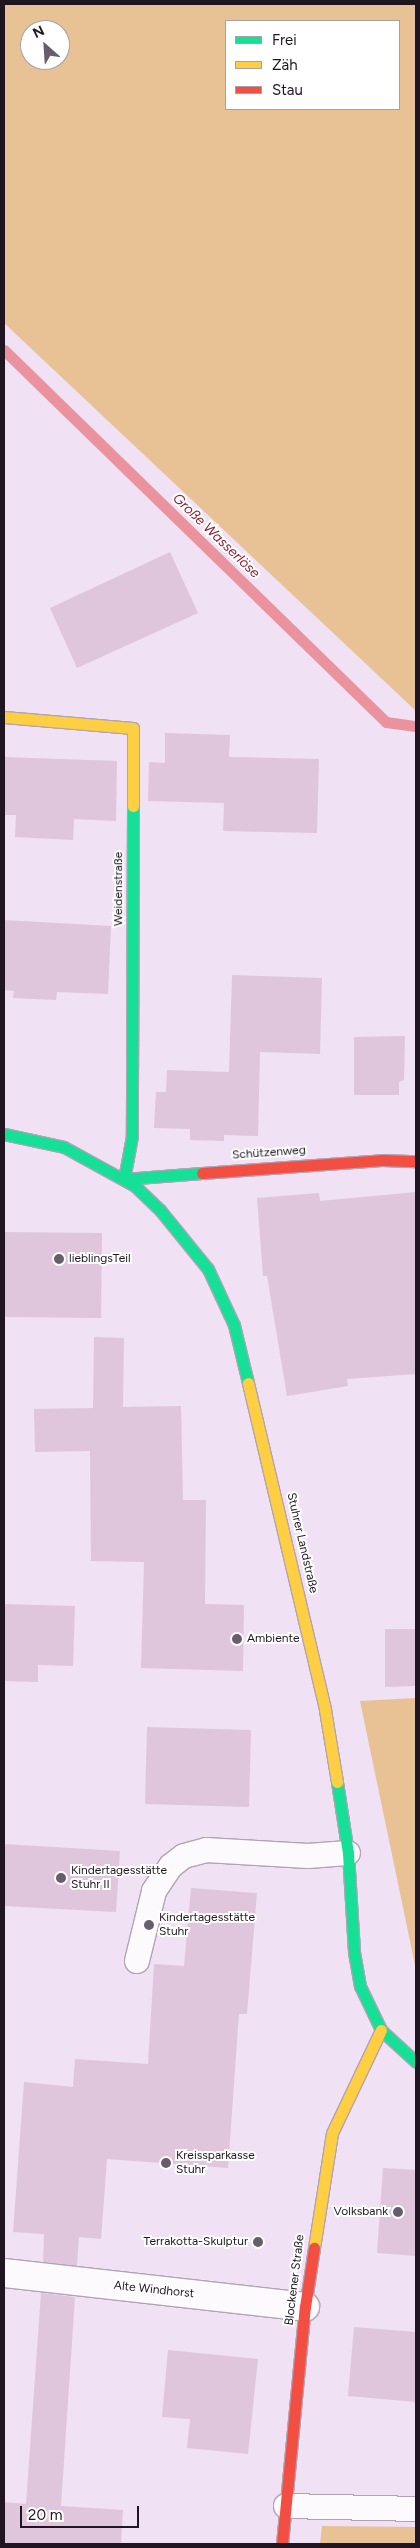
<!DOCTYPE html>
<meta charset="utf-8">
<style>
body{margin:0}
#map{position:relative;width:420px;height:2548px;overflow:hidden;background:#f0e1f5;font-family:Figtree,sans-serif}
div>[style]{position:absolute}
.green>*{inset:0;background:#e8c295}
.stream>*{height:11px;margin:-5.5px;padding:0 5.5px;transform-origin:5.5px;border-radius:5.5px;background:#ea939f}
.building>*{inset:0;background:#dfc6dc}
.roads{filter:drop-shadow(1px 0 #b0a4b4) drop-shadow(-1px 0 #b0a4b4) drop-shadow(0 1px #b0a4b4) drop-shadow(0 -1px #b0a4b4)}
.lane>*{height:24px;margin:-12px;padding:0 12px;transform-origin:12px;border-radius:12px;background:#fdfafe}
.street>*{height:28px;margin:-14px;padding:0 14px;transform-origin:14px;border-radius:14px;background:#fdfafe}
.fast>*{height:11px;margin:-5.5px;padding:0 5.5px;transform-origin:5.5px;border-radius:5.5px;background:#16e098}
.slow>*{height:11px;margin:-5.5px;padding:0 5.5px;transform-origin:5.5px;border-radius:5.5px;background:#ffcf43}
.jam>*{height:11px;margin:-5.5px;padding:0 5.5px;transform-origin:5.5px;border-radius:5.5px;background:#f24e42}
.dots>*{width:14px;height:14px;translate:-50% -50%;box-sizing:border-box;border:2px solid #fff;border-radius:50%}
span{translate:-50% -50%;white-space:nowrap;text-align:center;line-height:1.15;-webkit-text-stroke:4px #fff;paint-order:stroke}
.street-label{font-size:12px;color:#1f1622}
.poi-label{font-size:12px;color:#1f1622}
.left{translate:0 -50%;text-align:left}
.right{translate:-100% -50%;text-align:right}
.water-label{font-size:14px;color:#8e2233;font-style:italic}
.frame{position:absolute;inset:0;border:5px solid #1f1622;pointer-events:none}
.legend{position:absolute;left:225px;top:20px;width:175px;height:90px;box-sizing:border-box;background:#fff;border:1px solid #a5a2a7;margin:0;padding:6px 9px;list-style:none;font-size:15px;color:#1f1622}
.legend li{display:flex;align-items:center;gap:10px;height:25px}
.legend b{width:25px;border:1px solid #a5a2a7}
.north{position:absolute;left:20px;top:20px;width:50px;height:50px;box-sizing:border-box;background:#fff;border:1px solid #a5a2a7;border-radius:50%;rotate:334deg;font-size:14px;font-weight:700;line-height:20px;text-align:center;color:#1f1622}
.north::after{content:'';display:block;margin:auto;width:18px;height:22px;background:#685d6c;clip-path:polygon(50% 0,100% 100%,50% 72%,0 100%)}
.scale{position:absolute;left:20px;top:2506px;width:119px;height:22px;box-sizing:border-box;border:2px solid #1f1622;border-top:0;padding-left:6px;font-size:15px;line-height:18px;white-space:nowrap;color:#1f1622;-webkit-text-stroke:4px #fff;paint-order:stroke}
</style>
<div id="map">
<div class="green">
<div style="clip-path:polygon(evenodd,4px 4px,416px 4px,416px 711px,4px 323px,4px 4px,226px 21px,399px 21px,399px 109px,226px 109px,226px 21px,4px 4px,30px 30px,60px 30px,60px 60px,30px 60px,30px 30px)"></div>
<div style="clip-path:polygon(416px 1698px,416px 1970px,360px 1701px)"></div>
<div style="clip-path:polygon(322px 2526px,416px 2527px,416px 2544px,320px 2544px)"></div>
</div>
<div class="stream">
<div style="left:4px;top:350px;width:533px;rotate:44.24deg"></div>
<div style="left:386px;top:722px;width:30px;rotate:8deg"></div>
</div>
<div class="building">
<div style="clip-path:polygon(170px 552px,198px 613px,77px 668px,50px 608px)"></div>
<div style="clip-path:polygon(165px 733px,230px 735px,229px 757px,319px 759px,317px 833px,223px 831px,224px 803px,148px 801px,149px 762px,165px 763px)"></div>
<div style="clip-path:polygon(4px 757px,117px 761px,116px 821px,74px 819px,73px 840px,15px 837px,16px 815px,4px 815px)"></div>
<div style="clip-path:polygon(4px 920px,111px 926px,108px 994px,57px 992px,56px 1000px,13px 998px,14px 991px,4px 990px)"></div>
<div style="clip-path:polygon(232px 975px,322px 978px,320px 1054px,260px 1052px,258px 1136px,224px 1135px,224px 1141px,190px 1140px,190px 1129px,154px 1128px,156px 1092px,166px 1092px,167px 1070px,229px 1072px)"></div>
<div style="clip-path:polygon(405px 1036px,404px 1080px,399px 1082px,399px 1095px,354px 1095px,354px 1037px)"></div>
<div style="clip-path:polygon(416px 1192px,416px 1374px,347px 1379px,348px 1386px,287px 1396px,267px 1276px,263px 1276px,257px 1198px,319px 1193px,320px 1201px)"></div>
<div style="clip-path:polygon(4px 1232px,102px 1233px,101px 1318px,4px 1317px)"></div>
<div style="clip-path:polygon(94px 1337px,124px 1338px,123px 1407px,181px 1406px,183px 1500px,206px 1500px,205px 1604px,244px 1605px,243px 1671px,141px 1668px,144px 1562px,91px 1561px,90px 1451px,35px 1452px,34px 1409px,93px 1408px)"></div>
<div style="clip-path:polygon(4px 1604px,75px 1606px,73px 1666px,38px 1665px,38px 1682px,4px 1681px)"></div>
<div style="clip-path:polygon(385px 1629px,416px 1629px,416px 1686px,385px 1687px)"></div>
<div style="clip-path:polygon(147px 1727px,251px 1730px,249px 1807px,145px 1804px)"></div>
<div style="clip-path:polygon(4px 1844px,120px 1851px,116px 1912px,4px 1906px)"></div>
<div style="clip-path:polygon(191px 1888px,257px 1893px,247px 2014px,239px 2014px,228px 2168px,107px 2159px,101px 2239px,79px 2237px,77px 2266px,43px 2262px,44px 2234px,13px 2232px,24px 2082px,73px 2087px,75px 2059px,148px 2064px,154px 1964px,184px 1966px)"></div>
<div style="clip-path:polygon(383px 2168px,416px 2170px,416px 2256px,377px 2253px)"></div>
<div style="clip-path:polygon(41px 2293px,75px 2297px,61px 2506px,123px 2510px,121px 2544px,4px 2544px,4px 2502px,26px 2504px)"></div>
<div style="clip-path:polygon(354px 2327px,416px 2332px,416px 2402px,348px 2396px)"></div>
<div style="clip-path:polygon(168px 2350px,258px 2359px,248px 2454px,187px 2448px,190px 2419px,162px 2417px)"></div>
</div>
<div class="roads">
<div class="lane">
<div style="left:137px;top:1961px;width:72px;rotate:-76.3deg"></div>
<div style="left:154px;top:1891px;width:30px;rotate:-56deg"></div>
<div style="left:171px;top:1866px;width:16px;rotate:-38deg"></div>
<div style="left:184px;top:1856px;width:23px;rotate:-15deg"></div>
<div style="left:206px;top:1850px;width:102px;rotate:3.4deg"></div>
<div style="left:308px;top:1856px;width:40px;rotate:-4.3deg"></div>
<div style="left:286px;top:2506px;width:130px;rotate:1.3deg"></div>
</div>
<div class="street">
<div style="left:4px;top:2273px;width:303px;rotate:6.4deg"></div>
</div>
<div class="fast">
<div style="left:133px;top:806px;width:330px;rotate:90.2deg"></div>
<div style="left:132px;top:1136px;width:44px;rotate:100.5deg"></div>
<div style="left:124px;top:1179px;width:78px;rotate:-4.4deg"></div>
<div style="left:4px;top:1134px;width:61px;rotate:12.2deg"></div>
<div style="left:64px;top:1147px;width:81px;rotate:28.8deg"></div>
<div style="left:135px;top:1186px;width:35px;rotate:44deg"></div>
<div style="left:160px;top:1210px;width:76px;rotate:50.9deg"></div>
<div style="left:208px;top:1269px;width:62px;rotate:65.1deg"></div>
<div style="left:234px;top:1325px;width:60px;rotate:76.4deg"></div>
<div style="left:337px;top:1782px;width:72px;rotate:81.2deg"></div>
<div style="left:348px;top:1853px;width:99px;rotate:86.5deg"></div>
<div style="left:354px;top:1952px;width:35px;rotate:80deg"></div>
<div style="left:360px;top:1986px;width:49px;rotate:64.5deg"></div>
<div style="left:381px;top:2030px;width:47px;rotate:42.4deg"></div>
</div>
<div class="slow">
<div style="left:4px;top:717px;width:129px;rotate:4.9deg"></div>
<div style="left:133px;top:728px;width:78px;rotate:90deg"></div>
<div style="left:248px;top:1383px;width:336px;rotate:76.7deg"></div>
<div style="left:325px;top:1710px;width:73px;rotate:80.5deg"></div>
<div style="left:314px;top:2248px;width:116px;rotate:-81.1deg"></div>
<div style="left:332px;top:2133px;width:114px;rotate:-64.6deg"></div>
</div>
<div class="jam">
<div style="left:202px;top:1173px;width:180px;rotate:-4.1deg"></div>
<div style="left:382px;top:1160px;width:34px;rotate:2deg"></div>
<div style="left:282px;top:2544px;width:238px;rotate:-84.5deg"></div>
<div style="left:305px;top:2307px;width:60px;rotate:-81.3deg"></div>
</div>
</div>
<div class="dots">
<div style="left:59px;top:1259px;background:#685d6c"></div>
<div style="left:237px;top:1639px;background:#685d6c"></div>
<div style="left:61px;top:1878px;background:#685d6c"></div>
<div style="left:149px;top:1925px;background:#685d6c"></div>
<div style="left:166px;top:2163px;background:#685d6c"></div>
<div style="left:398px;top:2212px;background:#685d6c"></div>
<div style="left:258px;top:2242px;background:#685d6c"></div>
</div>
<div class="street-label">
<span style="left:119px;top:889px;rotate:-90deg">Weidenstraße</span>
<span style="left:269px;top:1153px;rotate:-4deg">Schützenweg</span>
<span style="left:302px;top:1543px;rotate:77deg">Stuhrer Landstraße</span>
<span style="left:295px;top:2280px;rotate:-83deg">Blockener Straße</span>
<span style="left:154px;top:2290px;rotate:6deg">Alte Windhorst</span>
</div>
<div class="poi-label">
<span class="left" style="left:69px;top:1259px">lieblingsTeil</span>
<span class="left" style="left:247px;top:1639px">Ambiente</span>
<span class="left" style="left:71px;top:1878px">Kindertagesstätte<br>Stuhr II</span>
<span class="left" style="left:159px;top:1925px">Kindertagesstätte<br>Stuhr</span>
<span class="left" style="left:176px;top:2163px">Kreissparkasse<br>Stuhr</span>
<span class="right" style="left:388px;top:2212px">Volksbank</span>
<span class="right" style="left:248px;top:2242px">Terrakotta-Skulptur</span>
</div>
<div class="water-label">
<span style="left:216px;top:536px;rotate:44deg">Große Wasserlöse</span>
</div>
<div class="frame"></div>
<ul class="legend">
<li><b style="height:6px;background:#16e098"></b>Frei</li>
<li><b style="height:6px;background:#ffcf43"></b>Zäh</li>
<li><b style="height:6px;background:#f24e42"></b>Stau</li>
</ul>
<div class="north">N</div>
<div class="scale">20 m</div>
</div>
